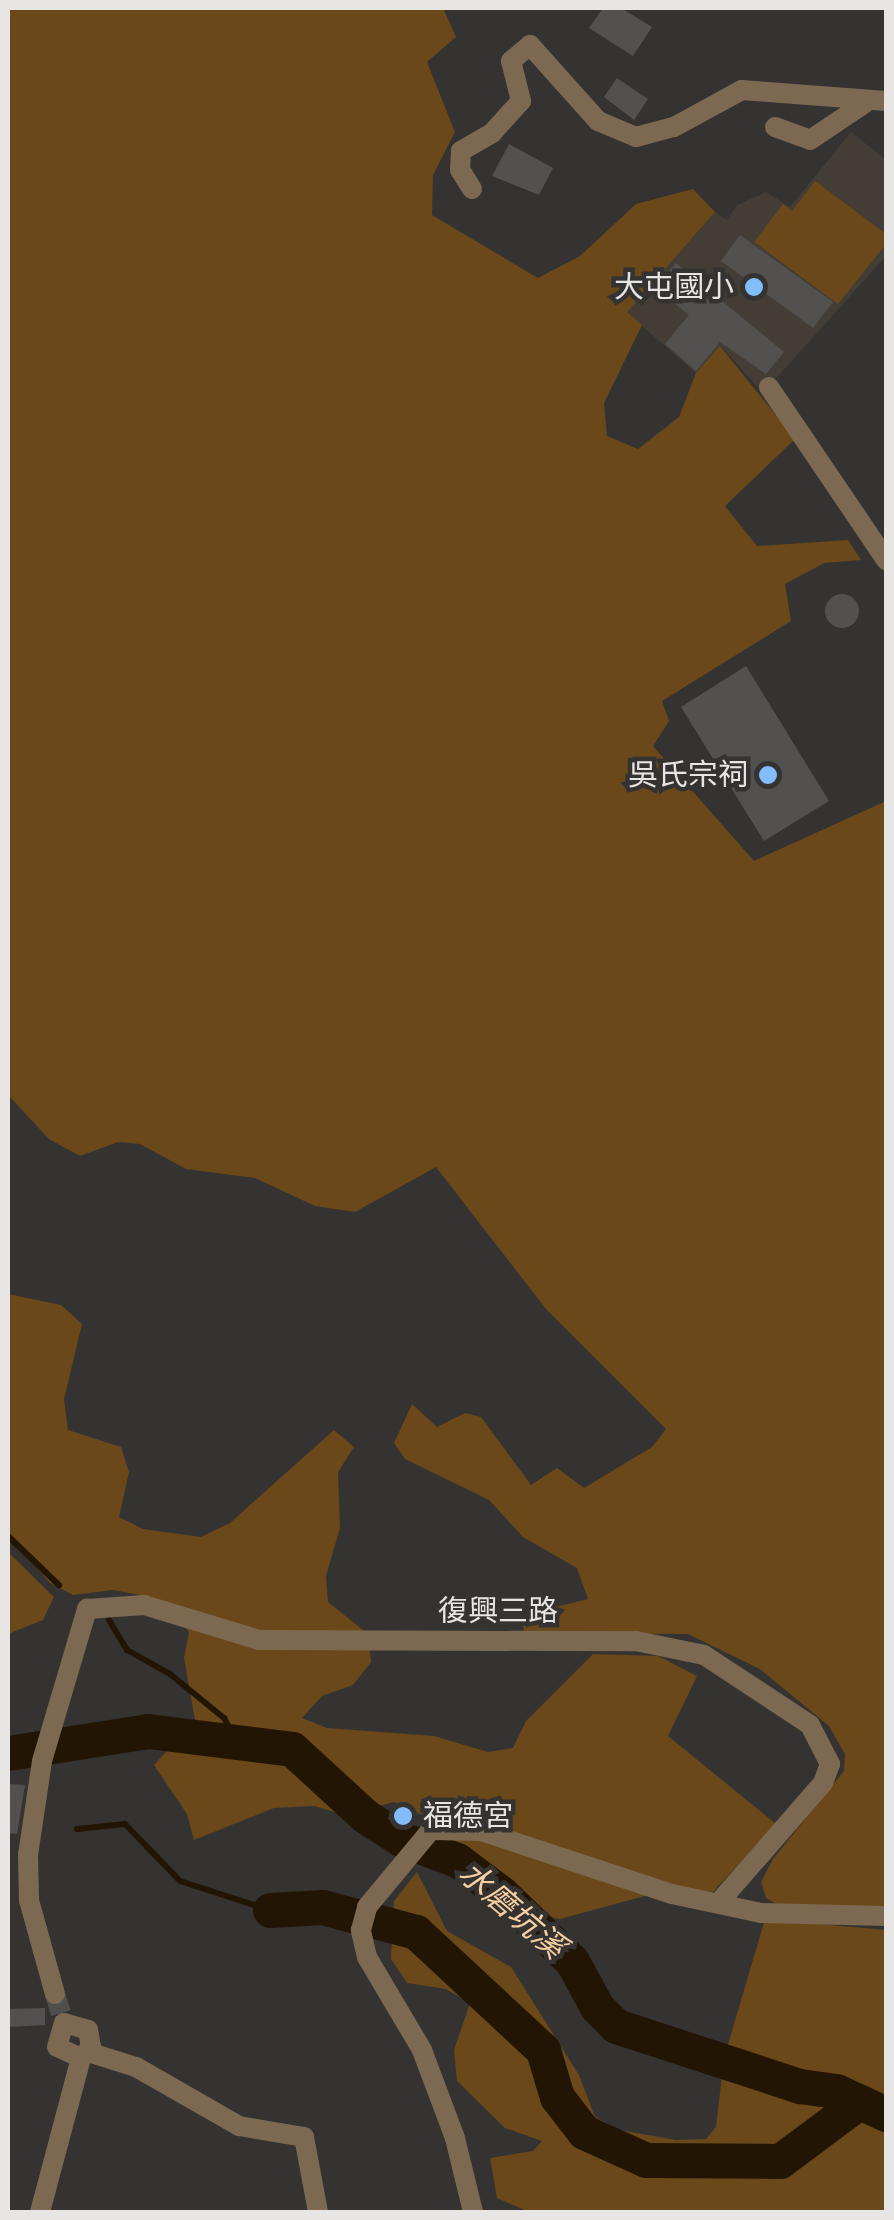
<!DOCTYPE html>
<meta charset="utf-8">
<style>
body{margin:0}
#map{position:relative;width:894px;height:2220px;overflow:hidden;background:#353331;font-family:"Crimson Pro","Noto Sans TC",serif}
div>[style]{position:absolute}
.built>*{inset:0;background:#433d36}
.green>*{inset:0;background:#6a4819}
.stream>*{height:6px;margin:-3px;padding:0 3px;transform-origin:3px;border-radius:3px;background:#231504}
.river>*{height:35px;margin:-17.5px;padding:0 17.5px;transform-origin:17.5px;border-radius:17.5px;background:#231504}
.building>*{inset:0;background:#53514f}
.round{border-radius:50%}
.minor-tunnel>*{height:20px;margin-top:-10px;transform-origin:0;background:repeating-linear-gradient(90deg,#504e4c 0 20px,transparent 0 30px)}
.minor>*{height:20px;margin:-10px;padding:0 10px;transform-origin:10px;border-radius:10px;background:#7d6952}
.dots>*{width:28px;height:28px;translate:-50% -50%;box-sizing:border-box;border:5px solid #353331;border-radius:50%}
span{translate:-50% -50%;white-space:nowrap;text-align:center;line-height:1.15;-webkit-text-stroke:9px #353331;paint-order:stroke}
.poi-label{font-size:30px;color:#e7e6e4}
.right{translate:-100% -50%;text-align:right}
.left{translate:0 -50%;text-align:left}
.street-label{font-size:30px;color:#e7e6e4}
.water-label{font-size:32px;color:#f7cfa1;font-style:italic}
.frame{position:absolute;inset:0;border:10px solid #e7e6e4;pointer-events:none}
</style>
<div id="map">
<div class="built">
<div style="clip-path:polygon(851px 132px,886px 160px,886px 256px,763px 393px,721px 346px,696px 373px,626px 312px,715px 212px,727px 220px,737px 205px,766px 192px,790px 207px)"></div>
</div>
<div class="green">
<div style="clip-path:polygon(8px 8px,443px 8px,456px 37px,427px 62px,455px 132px,433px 175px,432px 215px,538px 278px,580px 256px,636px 204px,693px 189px,715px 212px,627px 312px,642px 325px,604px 403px,607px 436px,638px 449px,679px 417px,696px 373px,720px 346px,795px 439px,725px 506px,757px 546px,848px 540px,861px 560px,824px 563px,785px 584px,791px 621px,662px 701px,669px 721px,653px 746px,754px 861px,886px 801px,886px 1907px,778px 1905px,766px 1898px,761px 1882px,773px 1859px,844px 1771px,845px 1754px,829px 1726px,760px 1669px,688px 1634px,524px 1633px,523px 1621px,532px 1613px,588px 1599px,577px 1568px,523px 1537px,489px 1500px,405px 1459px,394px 1443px,412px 1404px,437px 1427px,465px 1413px,481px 1417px,531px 1485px,557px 1468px,584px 1488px,652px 1447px,666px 1429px,546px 1309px,436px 1167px,355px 1212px,315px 1206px,255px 1178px,186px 1169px,140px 1144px,118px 1142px,80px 1156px,49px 1139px,8px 1095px)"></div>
<div style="clip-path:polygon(815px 181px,886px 234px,886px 244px,838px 304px,754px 242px,783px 204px,792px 211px)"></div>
<div style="clip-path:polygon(8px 1294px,61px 1305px,82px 1324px,64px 1399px,68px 1430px,121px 1447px,129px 1472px,119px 1517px,143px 1529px,201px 1537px,230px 1523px,334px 1430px,354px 1447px,338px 1472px,340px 1528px,326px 1576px,328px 1602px,368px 1634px,371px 1662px,353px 1685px,322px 1696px,302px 1718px,327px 1728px,434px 1736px,488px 1752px,513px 1748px,526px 1721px,593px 1654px,658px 1656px,697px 1676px,668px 1736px,776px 1824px,713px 1892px,674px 1888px,560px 1919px,491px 1905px,460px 1878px,439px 1841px,447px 1826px,394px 1802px,345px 1815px,314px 1806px,274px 1808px,194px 1840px,187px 1814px,154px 1765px,195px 1720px,184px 1658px,189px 1632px,169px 1606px,140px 1595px,113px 1590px,73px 1595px,50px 1583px,8px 1534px)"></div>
<div style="clip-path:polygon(8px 1552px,54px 1597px,43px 1620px,8px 1634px)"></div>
<div style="clip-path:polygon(417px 1872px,447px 1931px,511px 1967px,579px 2075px,595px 2117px,620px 2130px,676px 2140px,706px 2139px,716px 2127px,724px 2058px,765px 1919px,886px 1930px,886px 2212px,529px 2212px,497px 2198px,490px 2158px,533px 2151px,542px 2141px,505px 2128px,457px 2081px,454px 2050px,470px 2003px,446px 1989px,407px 1983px,391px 1959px,394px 1901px)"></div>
</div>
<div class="stream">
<div style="left:8px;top:1536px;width:71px;rotate:43.9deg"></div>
<div style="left:109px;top:1620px;width:35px;rotate:59deg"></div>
<div style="left:127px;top:1650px;width:49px;rotate:29.2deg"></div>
<div style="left:170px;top:1674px;width:70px;rotate:39.2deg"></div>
<div style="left:224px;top:1718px;width:25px;rotate:61deg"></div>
<div style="left:77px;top:1829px;width:48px;rotate:-5.9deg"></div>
<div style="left:125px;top:1824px;width:79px;rotate:46deg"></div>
<div style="left:180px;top:1881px;width:95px;rotate:17.9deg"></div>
</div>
<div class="river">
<div style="left:8px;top:1753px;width:142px;rotate:-8.9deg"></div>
<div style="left:148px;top:1731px;width:145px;rotate:7.1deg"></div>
<div style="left:292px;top:1749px;width:99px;rotate:42.5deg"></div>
<div style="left:365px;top:1816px;width:43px;rotate:32.6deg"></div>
<div style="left:401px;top:1839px;width:60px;rotate:20.6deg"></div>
<div style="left:457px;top:1860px;width:55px;rotate:36.9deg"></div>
<div style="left:501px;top:1893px;width:98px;rotate:43.8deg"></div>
<div style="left:572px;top:1961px;width:52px;rotate:61.5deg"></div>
<div style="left:597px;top:2007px;width:27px;rotate:45deg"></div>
<div style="left:616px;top:2026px;width:194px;rotate:18.1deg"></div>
<div style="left:800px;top:2086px;width:36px;rotate:8deg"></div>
<div style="left:836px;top:2091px;width:55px;rotate:24.7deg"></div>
<div style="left:270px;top:1910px;width:52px;rotate:-3.3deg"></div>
<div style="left:322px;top:1907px;width:97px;rotate:14.9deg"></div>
<div style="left:416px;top:1932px;width:173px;rotate:42.9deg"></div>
<div style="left:543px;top:2050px;width:49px;rotate:73.4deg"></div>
<div style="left:557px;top:2097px;width:44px;rotate:52.4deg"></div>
<div style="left:584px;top:2132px;width:68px;rotate:24.3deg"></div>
<div style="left:646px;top:2160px;width:134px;rotate:0.4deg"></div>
<div style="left:780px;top:2161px;width:94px;rotate:-36.7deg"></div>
</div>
<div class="building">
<div style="clip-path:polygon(603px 8px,621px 8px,652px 27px,633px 56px,589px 28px)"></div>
<div style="clip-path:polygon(617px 78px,648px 99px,634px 120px,604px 97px)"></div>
<div style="clip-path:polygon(509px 144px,553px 168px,539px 195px,492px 176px)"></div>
<div style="clip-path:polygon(740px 235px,833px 302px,813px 328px,721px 261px)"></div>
<div style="clip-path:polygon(676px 263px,784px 352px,766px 374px,720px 342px,696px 371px,665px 344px,689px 315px,655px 288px)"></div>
<div class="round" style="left:825px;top:594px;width:34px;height:34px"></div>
<div style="clip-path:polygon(746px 666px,829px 801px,764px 841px,681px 707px)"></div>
<div style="clip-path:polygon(8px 1784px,25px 1785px,17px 1834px,8px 1833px)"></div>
<div style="clip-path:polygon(400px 1801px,418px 1814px,406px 1830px,388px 1818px)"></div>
<div style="clip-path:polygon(45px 2008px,45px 2025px,8px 2027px,8px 2009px)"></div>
</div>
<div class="minor-tunnel">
<div style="left:55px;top:1994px;width:30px;rotate:73deg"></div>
</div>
<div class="minor">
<div style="left:775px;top:127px;width:37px;rotate:20deg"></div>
<div style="left:810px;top:140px;width:66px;rotate:-33.9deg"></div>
<div style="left:472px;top:189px;width:22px;rotate:-122deg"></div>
<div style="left:460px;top:170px;width:19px;rotate:-87deg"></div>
<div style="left:461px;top:151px;width:36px;rotate:-30deg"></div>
<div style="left:492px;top:133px;width:43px;rotate:-47.8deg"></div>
<div style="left:521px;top:101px;width:41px;rotate:-104deg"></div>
<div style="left:511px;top:61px;width:25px;rotate:-40deg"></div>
<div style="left:530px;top:45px;width:102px;rotate:48.2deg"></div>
<div style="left:598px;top:121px;width:41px;rotate:22.8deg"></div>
<div style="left:636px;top:137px;width:39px;rotate:-15deg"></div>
<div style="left:674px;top:127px;width:77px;rotate:-28.6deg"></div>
<div style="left:742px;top:90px;width:144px;rotate:4.4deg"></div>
<div style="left:769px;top:387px;width:209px;rotate:55.9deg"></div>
<div style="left:55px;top:1994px;width:98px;rotate:-105.5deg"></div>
<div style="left:29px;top:1900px;width:45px;rotate:-91.3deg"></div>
<div style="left:28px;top:1855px;width:95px;rotate:-81.5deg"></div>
<div style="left:42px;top:1761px;width:159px;rotate:-73.5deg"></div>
<div style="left:87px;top:1609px;width:57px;rotate:-4deg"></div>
<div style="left:144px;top:1605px;width:120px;rotate:16.9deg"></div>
<div style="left:259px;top:1640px;width:377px;rotate:0.2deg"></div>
<div style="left:636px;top:1641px;width:69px;rotate:11.6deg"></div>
<div style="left:704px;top:1655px;width:127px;rotate:33.4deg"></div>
<div style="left:810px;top:1725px;width:44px;rotate:62.9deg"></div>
<div style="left:830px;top:1764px;width:20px;rotate:110deg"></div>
<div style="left:823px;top:1783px;width:155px;rotate:131.1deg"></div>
<div style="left:88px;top:2052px;width:50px;rotate:17.4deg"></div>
<div style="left:136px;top:2067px;width:119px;rotate:29.8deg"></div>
<div style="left:239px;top:2126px;width:66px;rotate:9.6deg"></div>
<div style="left:304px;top:2137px;width:76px;rotate:79.4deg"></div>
<div style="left:40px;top:2212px;width:159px;rotate:-75.1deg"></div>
<div style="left:81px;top:2058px;width:26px;rotate:-155deg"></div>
<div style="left:57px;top:2047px;width:25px;rotate:-74deg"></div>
<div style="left:64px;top:2023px;width:25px;rotate:16deg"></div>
<div style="left:88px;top:2030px;width:17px;rotate:80deg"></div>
<div style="left:91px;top:2047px;width:15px;rotate:132deg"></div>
<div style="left:473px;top:2212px;width:76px;rotate:-103.7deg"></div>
<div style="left:455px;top:2138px;width:94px;rotate:-110.6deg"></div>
<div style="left:422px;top:2050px;width:108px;rotate:-120.6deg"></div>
<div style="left:367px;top:1957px;width:28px;rotate:-103deg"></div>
<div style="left:361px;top:1930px;width:24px;rotate:-75deg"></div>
<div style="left:367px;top:1907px;width:100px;rotate:-50.3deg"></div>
<div style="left:431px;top:1830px;width:50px;rotate:1.1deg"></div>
<div style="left:481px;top:1831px;width:201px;rotate:18.3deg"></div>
<div style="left:672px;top:1894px;width:91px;rotate:12.1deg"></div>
<div style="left:761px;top:1913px;width:125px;rotate:1.4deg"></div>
</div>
<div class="dots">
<div style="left:754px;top:287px;background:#82bcfa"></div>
<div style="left:768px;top:775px;background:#82bcfa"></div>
<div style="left:403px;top:1816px;background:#82bcfa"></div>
</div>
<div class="poi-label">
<span class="right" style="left:734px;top:287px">大屯國小</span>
<span class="right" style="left:748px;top:775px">吳氏宗祠</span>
<span class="left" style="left:423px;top:1816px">福德宮</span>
</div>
<div class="street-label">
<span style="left:498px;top:1611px">復興三路</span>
</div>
<div class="water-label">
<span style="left:512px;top:1910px;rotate:41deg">水磨坑溪</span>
</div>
<div class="frame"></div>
</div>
